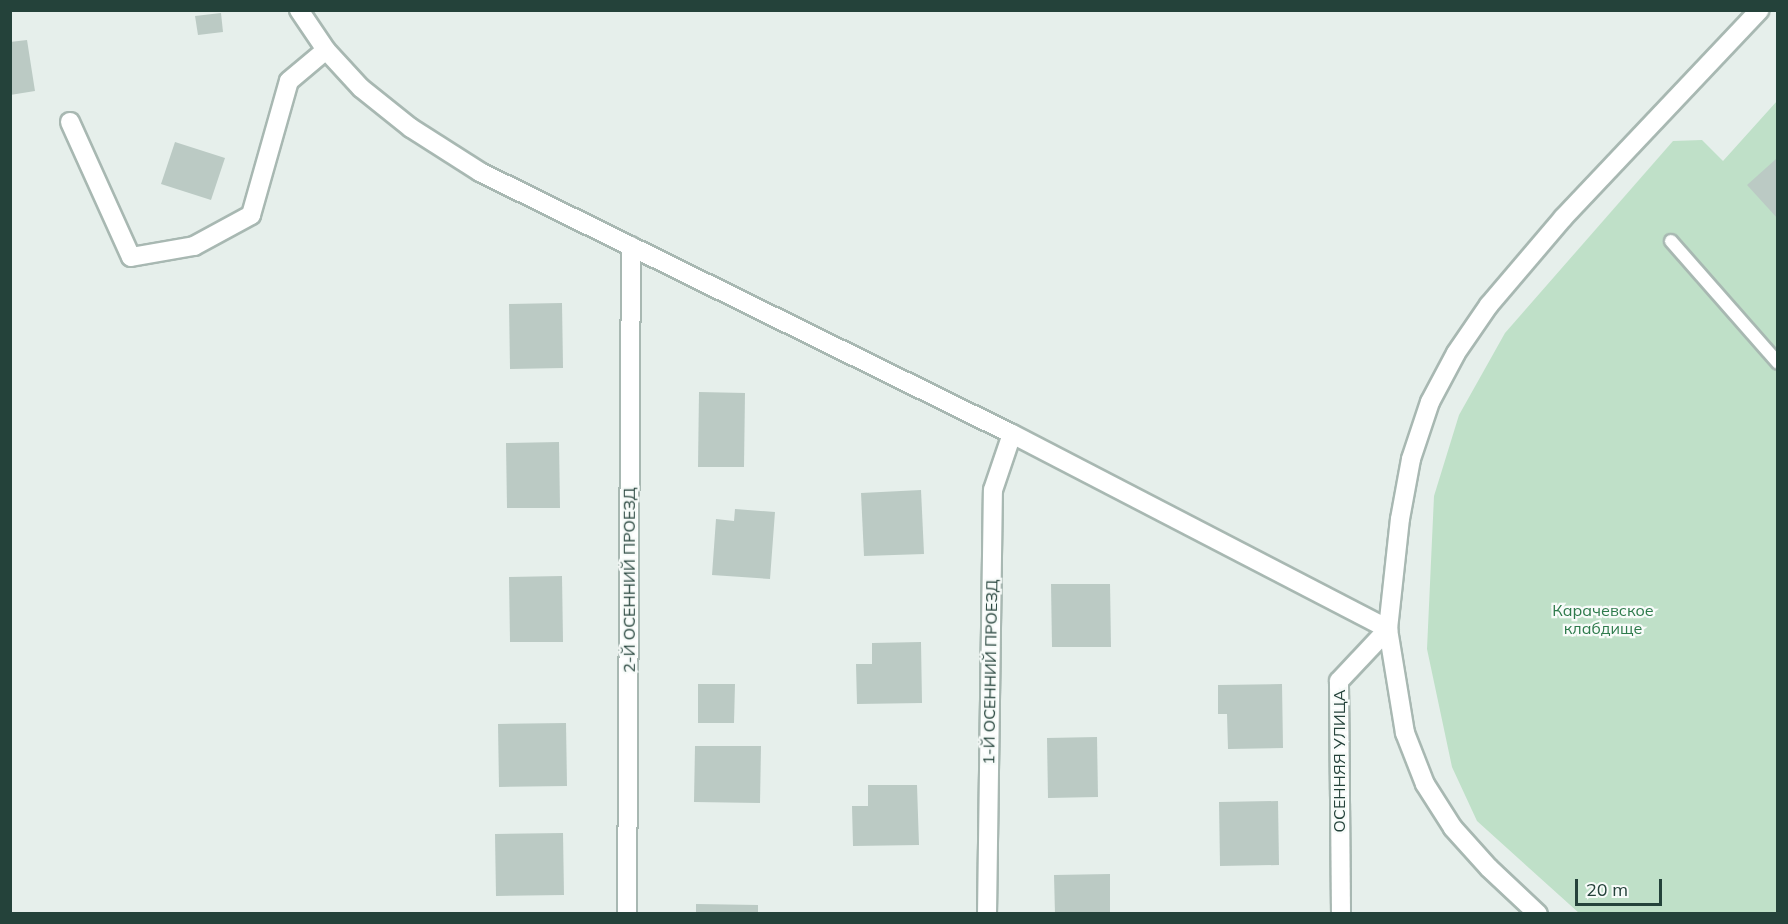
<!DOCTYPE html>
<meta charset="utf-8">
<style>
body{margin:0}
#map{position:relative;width:1788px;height:924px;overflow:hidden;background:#e6efeb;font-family:Mulish,sans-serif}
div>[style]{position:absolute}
.green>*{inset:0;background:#bfe0c8}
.building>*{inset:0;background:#bbcac4}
.roads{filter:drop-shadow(2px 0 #a8b8b2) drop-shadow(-2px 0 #a8b8b2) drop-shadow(0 2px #a8b8b2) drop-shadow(0 -2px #a8b8b2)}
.lane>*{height:12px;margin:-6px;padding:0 6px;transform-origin:6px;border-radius:6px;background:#fff}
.street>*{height:18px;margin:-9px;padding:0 9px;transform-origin:9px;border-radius:9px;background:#fff}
.secondary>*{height:18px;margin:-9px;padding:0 9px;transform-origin:9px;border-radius:9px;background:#fff}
span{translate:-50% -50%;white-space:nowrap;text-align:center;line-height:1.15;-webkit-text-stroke:4.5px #f7fbf9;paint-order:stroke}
.street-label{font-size:16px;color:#24423a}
.park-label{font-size:16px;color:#2d7a4b}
.frame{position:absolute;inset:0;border:12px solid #24423a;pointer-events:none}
.scale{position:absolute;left:1575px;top:879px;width:87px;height:27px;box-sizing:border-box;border:3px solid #24423a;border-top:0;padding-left:8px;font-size:18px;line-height:21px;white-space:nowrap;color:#24423a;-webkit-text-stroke:4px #f7fbf9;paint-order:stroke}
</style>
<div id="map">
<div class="green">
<div style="clip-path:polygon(1777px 101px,1777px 913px,1579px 913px,1477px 821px,1452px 767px,1427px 649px,1434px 496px,1459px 415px,1505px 333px,1673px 141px,1702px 140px,1723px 161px)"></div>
</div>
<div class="building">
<div style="clip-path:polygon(221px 13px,223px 32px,198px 35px,195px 16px)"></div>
<div style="clip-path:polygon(27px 40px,35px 91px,10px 95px,10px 42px)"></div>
<div style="clip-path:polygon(175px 142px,225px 158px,211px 200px,161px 184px)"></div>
<div style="clip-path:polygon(1776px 159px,1778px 161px,1778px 219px,1747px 185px)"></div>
<div style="clip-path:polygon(562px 303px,563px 368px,510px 369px,509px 304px)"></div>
<div style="clip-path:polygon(699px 392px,745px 393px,744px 467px,698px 467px)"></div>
<div style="clip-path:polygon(559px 442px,560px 508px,507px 508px,506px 443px)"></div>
<div style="clip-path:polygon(921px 490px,924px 554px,864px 556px,861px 493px)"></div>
<div style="clip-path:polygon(735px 509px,775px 512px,770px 579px,712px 575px,716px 519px,734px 521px)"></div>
<div style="clip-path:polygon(562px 576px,563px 642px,510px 642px,509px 577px)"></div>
<div style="clip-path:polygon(1051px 584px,1110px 584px,1111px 647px,1052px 647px)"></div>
<div style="clip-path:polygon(921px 642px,922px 703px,857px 704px,856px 664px,872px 664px,872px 643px)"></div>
<div style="clip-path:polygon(698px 684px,735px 684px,734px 723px,698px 723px)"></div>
<div style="clip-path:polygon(1282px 684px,1283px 748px,1228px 749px,1227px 714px,1218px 714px,1218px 685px)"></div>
<div style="clip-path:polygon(566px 723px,567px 786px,499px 787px,498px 724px)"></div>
<div style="clip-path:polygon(1097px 737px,1098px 797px,1048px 798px,1047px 738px)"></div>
<div style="clip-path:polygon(695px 746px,761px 746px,760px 803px,694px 802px)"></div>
<div style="clip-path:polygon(868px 785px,917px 785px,919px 845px,853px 846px,852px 806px,868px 806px)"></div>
<div style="clip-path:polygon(1278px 801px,1279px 865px,1220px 866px,1219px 802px)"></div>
<div style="clip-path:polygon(563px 833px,564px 895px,496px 896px,495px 834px)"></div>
<div style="clip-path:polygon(1110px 874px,1110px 914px,1055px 914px,1054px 875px)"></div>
<div style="clip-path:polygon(696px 904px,758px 905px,758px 914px,696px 914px)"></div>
</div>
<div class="roads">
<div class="lane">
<div style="left:1671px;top:241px;width:162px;rotate:48.7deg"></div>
</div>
<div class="street">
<div style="left:70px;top:122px;width:148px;rotate:65.7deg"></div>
<div style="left:131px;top:257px;width:64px;rotate:-9.9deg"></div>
<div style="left:194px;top:246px;width:65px;rotate:-28.5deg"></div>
<div style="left:251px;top:215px;width:139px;rotate:-74.2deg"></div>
<div style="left:289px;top:81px;width:48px;rotate:-40deg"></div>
<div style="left:627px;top:914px;width:668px;rotate:-89.66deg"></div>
<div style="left:987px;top:914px;width:424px;rotate:-89.2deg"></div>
<div style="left:993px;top:490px;width:59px;rotate:-71.3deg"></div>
<div style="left:1341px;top:914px;width:233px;rotate:-90.5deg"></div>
<div style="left:1339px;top:681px;width:71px;rotate:-46.7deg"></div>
</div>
<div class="secondary">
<div style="left:299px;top:10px;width:48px;rotate:56deg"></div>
<div style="left:326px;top:50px;width:52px;rotate:47.4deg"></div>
<div style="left:361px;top:88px;width:64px;rotate:38.7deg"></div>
<div style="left:411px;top:128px;width:82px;rotate:32.5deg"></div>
<div style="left:480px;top:172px;width:593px;rotate:26.22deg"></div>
<div style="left:1012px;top:434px;width:424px;rotate:27.4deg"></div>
<div style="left:1538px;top:914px;width:67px;rotate:-136.8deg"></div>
<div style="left:1489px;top:868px;width:54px;rotate:-132deg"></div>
<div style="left:1453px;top:828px;width:52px;rotate:-122.5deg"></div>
<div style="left:1425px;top:784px;width:55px;rotate:-111.4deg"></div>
<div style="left:1405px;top:733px;width:105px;rotate:-99.3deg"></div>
<div style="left:1388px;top:629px;width:111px;rotate:-83.8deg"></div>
<div style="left:1400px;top:519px;width:61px;rotate:-79.6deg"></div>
<div style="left:1411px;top:459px;width:60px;rotate:-71.6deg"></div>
<div style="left:1430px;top:402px;width:55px;rotate:-62deg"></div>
<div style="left:1456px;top:353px;width:58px;rotate:-55.5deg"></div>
<div style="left:1489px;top:305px;width:114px;rotate:-49.6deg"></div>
<div style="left:1563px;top:218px;width:286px;rotate:-46.6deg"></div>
</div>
</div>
<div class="street-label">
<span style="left:629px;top:580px;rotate:-90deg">2-Й ОСЕННИЙ ПРОЕЗД</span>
<span style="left:990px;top:672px;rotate:-89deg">1-Й ОСЕННИЙ ПРОЕЗД</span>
<span style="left:1339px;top:761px;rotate:-90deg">ОСЕННЯЯ УЛИЦА</span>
</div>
<div class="park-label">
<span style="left:1603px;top:619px">Карачевское<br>клабдище</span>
</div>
<div class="frame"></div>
<div class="scale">20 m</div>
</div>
